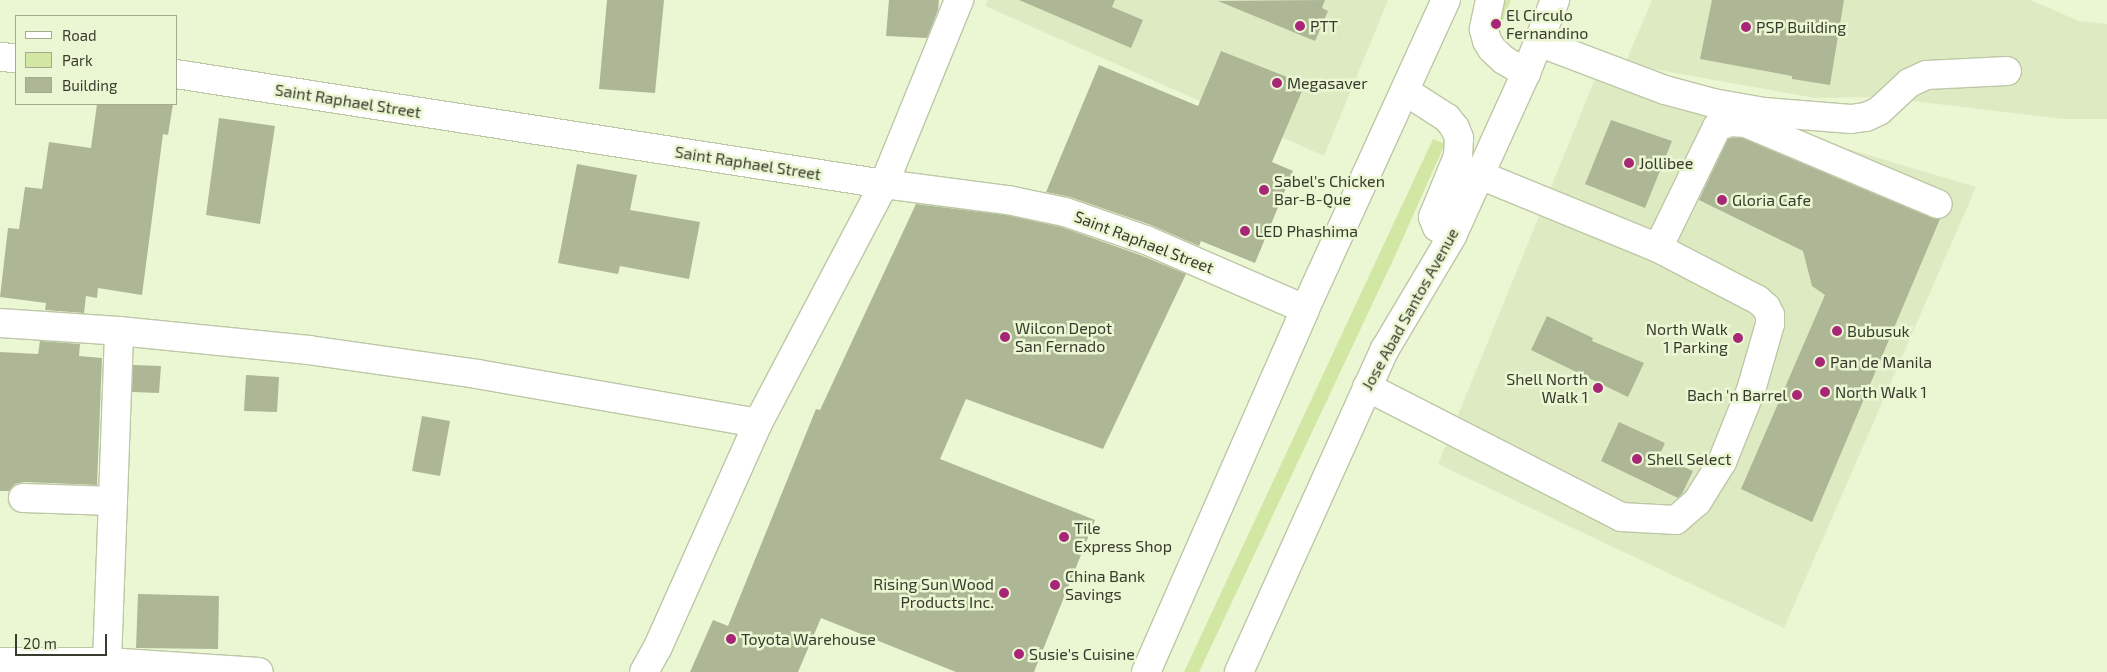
<!DOCTYPE html>
<style>
body{margin:0}
#map{position:relative;width:2107px;height:672px;overflow:hidden;background:#ebf6d3;font-family:"Exo 2",sans-serif}
div>[style]{position:absolute}
.built>*{inset:0;background:#deebc2}
.green>*{inset:0;background:#d3e7a5}
.building>*{inset:0;background:#adb796}
.roads{filter:drop-shadow(1px 0 #bdc7a6) drop-shadow(-1px 0 #bdc7a6) drop-shadow(0 1px #bdc7a6) drop-shadow(0 -1px #bdc7a6)}
.minor>*{height:28px;margin:-14px;padding:0 14px;transform-origin:14px;border-radius:14px;background:#fff}
.highway>*{height:28px;margin:-14px;padding:0 14px;transform-origin:14px;border-radius:14px;background:#fff}
.dots>*{width:14px;height:14px;translate:-50% -50%;box-sizing:border-box;border:2px solid #ebf6d3;border-radius:50%}
span{translate:-50% -50%;white-space:nowrap;text-align:center;line-height:1.15;-webkit-text-stroke:5px #ebf6d3;paint-order:stroke}
.poi-label{font-size:16px;color:#383c2e}
.left{translate:0 -50%;text-align:left}
.right{translate:-100% -50%;text-align:right}
.street-label{font-size:16px;color:#383c2e}
.legend{position:absolute;left:15px;top:15px;width:162px;height:90px;box-sizing:border-box;background:#ebf6d3;border:1px solid #a3ac91;margin:0;padding:6px 9px;list-style:none;font-size:15px;color:#383c2e}
.legend li{display:flex;align-items:center;gap:10px;height:25px}
.legend b{width:25px;border:1px solid #a3ac91}
.scale{position:absolute;left:15px;top:634px;width:92px;height:22px;box-sizing:border-box;border:2px solid #383c2e;border-top:0;padding-left:6px;font-size:15px;line-height:18px;white-space:nowrap;color:#383c2e;-webkit-text-stroke:4px #ebf6d3;paint-order:stroke}
</style>
<div id="map">
<div class="built">
<div style="clip-path:polygon(988px 0,1388px 0,1324px 156px,985px 6px)"></div>
<div style="clip-path:polygon(1652px 0,2030px 0,2079px 21px,2107px 24px,2107px 119px,2064px 119px,1879px 97px,1815px 98px,1625px 64px)"></div>
<div style="clip-path:polygon(1597px 74px,1976px 187px,1784px 628px,1438px 464px)"></div>
</div>
<div class="green">
<div style="clip-path:polygon(1499px 0,1511px 0,1500px 27px,1491px 24px)"></div>
<div style="clip-path:polygon(1433px 139px,1445px 144px,1394px 258px,1199px 672px,1184px 672px)"></div>
</div>
<div class="building">
<div style="clip-path:polygon(607px 0,664px 0,655px 93px,599px 89px)"></div>
<div style="clip-path:polygon(889px 0,939px 0,938px 10px,927px 38px,886px 36px)"></div>
<div style="clip-path:polygon(1019px 0,1115px 0,1112px 7px,1143px 20px,1131px 48px)"></div>
<div style="clip-path:polygon(1325px 0,1322px 8px,1328px 11px,1315px 41px,1218px 1px)"></div>
<div style="clip-path:polygon(1712px 0,1844px 0,1830px 85px,1792px 79px,1792px 76px,1700px 59px)"></div>
<div style="clip-path:polygon(1221px 51px,1305px 84px,1272px 162px,1293px 171px,1255px 263px,1201px 241px,1199px 246px,1151px 225px,1070px 197px,1046px 192px,1099px 65px,1198px 106px)"></div>
<div style="clip-path:polygon(97px 104px,173px 104px,168px 135px,163px 134px,142px 295px,98px 288px,97px 298px,86px 296px,84px 313px,45px 310px,46px 303px,0 297px,8px 228px,19px 229px,25px 187px,42px 189px,49px 142px,91px 148px)"></div>
<div style="clip-path:polygon(219px 118px,275px 126px,260px 224px,206px 215px)"></div>
<div style="clip-path:polygon(1611px 120px,1672px 141px,1645px 208px,1585px 184px)"></div>
<div style="clip-path:polygon(1732px 138px,1742px 138px,1932px 218px,1940px 219px,1812px 522px,1741px 489px,1825px 295px,1812px 286px,1803px 251px,1699px 200px,1728px 139px)"></div>
<div style="clip-path:polygon(577px 164px,637px 175px,630px 210px,700px 222px,689px 279px,620px 266px,618px 274px,558px 263px)"></div>
<div style="clip-path:polygon(916px 204px,1005px 215px,1061px 227px,1140px 255px,1186px 274px,1103px 449px,966px 399px,940px 459px,1095px 520px,1034px 672px,956px 672px,821px 618px,798px 672px,690px 672px,713px 620px,728px 626px,816px 409px,820px 410px)"></div>
<div style="clip-path:polygon(1547px 316px,1593px 338px,1592px 341px,1644px 363px,1628px 397px,1531px 350px)"></div>
<div style="clip-path:polygon(40px 341px,80px 344px,79px 356px,102px 358px,97px 485px,24px 482px,15px 484px,9px 491px,0 491px,0 352px,38px 354px)"></div>
<div style="clip-path:polygon(133px 365px,161px 366px,159px 393px,132px 392px)"></div>
<div style="clip-path:polygon(246px 375px,279px 377px,277px 412px,244px 411px)"></div>
<div style="clip-path:polygon(422px 416px,450px 421px,440px 476px,412px 471px)"></div>
<div style="clip-path:polygon(1619px 422px,1665px 443px,1659px 456px,1693px 471px,1682px 494px,1678px 498px,1601px 461px)"></div>
<div style="clip-path:polygon(138px 594px,219px 596px,218px 649px,136px 648px)"></div>
</div>
<div class="roads">
<div class="minor">
<div style="left:1538px;top:42px;width:136px;rotate:20.7deg"></div>
<div style="left:1665px;top:90px;width:50px;rotate:15.2deg"></div>
<div style="left:1713px;top:103px;width:52px;rotate:10deg"></div>
<div style="left:1764px;top:112px;width:87px;rotate:4.6deg"></div>
<div style="left:1851px;top:119px;width:15px;rotate:-8deg"></div>
<div style="left:1866px;top:117px;width:14px;rotate:-25deg"></div>
<div style="left:1879px;top:111px;width:41px;rotate:-43deg"></div>
<div style="left:1909px;top:83px;width:19px;rotate:-25deg"></div>
<div style="left:1926px;top:75px;width:81px;rotate:-2.8deg"></div>
<div style="left:0;top:57px;width:16px;rotate:4deg"></div>
<div style="left:176px;top:74px;width:716px;rotate:8.83deg"></div>
<div style="left:884px;top:184px;width:125px;rotate:7.4deg"></div>
<div style="left:1008px;top:200px;width:58px;rotate:11.9deg"></div>
<div style="left:1065px;top:212px;width:86px;rotate:19.1deg"></div>
<div style="left:1146px;top:240px;width:173px;rotate:23.5deg"></div>
<div style="left:1658px;top:248px;width:135px;rotate:-64deg"></div>
<div style="left:1717px;top:127px;width:14px;rotate:-21deg"></div>
<div style="left:1730px;top:122px;width:16px;rotate:4deg"></div>
<div style="left:1746px;top:123px;width:208px;rotate:22.9deg"></div>
<div style="left:0;top:323px;width:119px;rotate:3.8deg"></div>
<div style="left:119px;top:331px;width:191px;rotate:5.7deg"></div>
<div style="left:309px;top:350px;width:170px;rotate:8.1deg"></div>
<div style="left:477px;top:374px;width:285px;rotate:9.9deg"></div>
<div style="left:1367px;top:387px;width:285px;rotate:27.1deg"></div>
<div style="left:1621px;top:517px;width:55px;rotate:3.1deg"></div>
<div style="left:1676px;top:520px;width:28px;rotate:-41deg"></div>
<div style="left:1697px;top:502px;width:47px;rotate:-58deg"></div>
<div style="left:1722px;top:462px;width:78px;rotate:-68.1deg"></div>
<div style="left:1751px;top:390px;width:69px;rotate:-73.9deg"></div>
<div style="left:1770px;top:324px;width:9px;rotate:-90deg"></div>
<div style="left:1770px;top:315px;width:9px;rotate:-117deg"></div>
<div style="left:1766px;top:307px;width:11px;rotate:-139deg"></div>
<div style="left:1758px;top:300px;width:113px;rotate:-152.5deg"></div>
<div style="left:1658px;top:248px;width:192px;rotate:-157.7deg"></div>
<div style="left:23px;top:498px;width:90px;rotate:1.9deg"></div>
<div style="left:0;top:662px;width:107px"></div>
<div style="left:107px;top:662px;width:152px;rotate:3.8deg"></div>
<div style="left:107px;top:662px;width:331px;rotate:-87.9deg"></div>
<div style="left:644px;top:672px;width:26px;rotate:-61deg"></div>
<div style="left:657px;top:649px;width:248px;rotate:-65.9deg"></div>
<div style="left:758px;top:423px;width:270px;rotate:-62.2deg"></div>
<div style="left:884px;top:184px;width:199px;rotate:-67.8deg"></div>
</div>
<div class="highway">
<div style="left:1490px;top:0;width:30px;rotate:102deg"></div>
<div style="left:1484px;top:29px;width:12px;rotate:76deg"></div>
<div style="left:1487px;top:41px;width:9px;rotate:58deg"></div>
<div style="left:1492px;top:49px;width:16px;rotate:43deg"></div>
<div style="left:1504px;top:60px;width:26px;rotate:31deg"></div>
<div style="left:1405px;top:91px;width:50px;rotate:32.7deg"></div>
<div style="left:1447px;top:118px;width:13px;rotate:51deg"></div>
<div style="left:1455px;top:128px;width:11px;rotate:68deg"></div>
<div style="left:1459px;top:138px;width:18px;rotate:93deg"></div>
<div style="left:1458px;top:156px;width:66px;rotate:112.3deg"></div>
<div style="left:1433px;top:217px;width:11px;rotate:68deg"></div>
<div style="left:1437px;top:227px;width:17px;rotate:31deg"></div>
<div style="left:1146px;top:672px;width:396px;rotate:-66.3deg"></div>
<div style="left:1305px;top:309px;width:340px;rotate:-65.5deg"></div>
<div style="left:1239px;top:672px;width:354px;rotate:-65.7deg"></div>
<div style="left:1385px;top:349px;width:131px;rotate:-59.3deg"></div>
<div style="left:1452px;top:236px;width:179px;rotate:-65.6deg"></div>
<div style="left:1526px;top:73px;width:79px;rotate:-68.3deg"></div>
</div>
</div>
<div class="dots">
<div style="left:1496px;top:24px;background:#a72776"></div>
<div style="left:1300px;top:26px;background:#a72776"></div>
<div style="left:1746px;top:27px;background:#a72776"></div>
<div style="left:1277px;top:83px;background:#a72776"></div>
<div style="left:1629px;top:163px;background:#a72776"></div>
<div style="left:1264px;top:190px;background:#a72776"></div>
<div style="left:1722px;top:200px;background:#a72776"></div>
<div style="left:1245px;top:231px;background:#a72776"></div>
<div style="left:1837px;top:331px;background:#a72776"></div>
<div style="left:1005px;top:337px;background:#a72776"></div>
<div style="left:1738px;top:338px;background:#a72776"></div>
<div style="left:1820px;top:362px;background:#a72776"></div>
<div style="left:1598px;top:388px;background:#a72776"></div>
<div style="left:1825px;top:392px;background:#a72776"></div>
<div style="left:1797px;top:395px;background:#a72776"></div>
<div style="left:1637px;top:459px;background:#a72776"></div>
<div style="left:1064px;top:537px;background:#a72776"></div>
<div style="left:1055px;top:585px;background:#a72776"></div>
<div style="left:1004px;top:593px;background:#a72776"></div>
<div style="left:731px;top:639px;background:#a72776"></div>
<div style="left:1019px;top:654px;background:#a72776"></div>
</div>
<div class="poi-label">
<span class="left" style="left:1506px;top:24px">El Circulo<br>Fernandino</span>
<span class="left" style="left:1310px;top:26px">PTT</span>
<span class="left" style="left:1756px;top:27px">PSP Building</span>
<span class="left" style="left:1287px;top:83px">Megasaver</span>
<span class="left" style="left:1639px;top:163px">Jollibee</span>
<span class="left" style="left:1274px;top:190px">Sabel's Chicken<br>Bar-B-Que</span>
<span class="left" style="left:1732px;top:200px">Gloria Cafe</span>
<span class="left" style="left:1255px;top:231px">LED Phashima</span>
<span class="left" style="left:1015px;top:337px">Wilcon Depot<br>San Fernado</span>
<span class="right" style="left:1728px;top:338px">North Walk<br>1 Parking</span>
<span class="left" style="left:1847px;top:331px">Bubusuk</span>
<span class="left" style="left:1830px;top:362px">Pan de Manila</span>
<span class="right" style="left:1588px;top:388px">Shell North<br>Walk 1</span>
<span class="left" style="left:1835px;top:392px">North Walk 1</span>
<span class="right" style="left:1787px;top:395px">Bach 'n Barrel</span>
<span class="left" style="left:1647px;top:459px">Shell Select</span>
<span class="left" style="left:1074px;top:537px">Tile<br>Express Shop</span>
<span class="left" style="left:1065px;top:585px">China Bank<br>Savings</span>
<span class="right" style="left:994px;top:593px">Rising Sun Wood<br>Products Inc.</span>
<span class="left" style="left:741px;top:639px">Toyota Warehouse</span>
<span class="left" style="left:1029px;top:654px">Susie's Cuisine</span>
</div>
<div class="street-label">
<span style="left:348px;top:101px;rotate:9deg">Saint Raphael Street</span>
<span style="left:748px;top:163px;rotate:9deg">Saint Raphael Street</span>
<span style="left:1144px;top:242px;rotate:21deg">Saint Raphael Street</span>
<span style="left:1410px;top:309px;rotate:-61deg">Jose Abad Santos Avenue</span>
</div>
<ul class="legend">
<li><b style="height:6px;background:#fff"></b>Road</li>
<li><b style="height:14px;background:#d3e7a5"></b>Park</li>
<li><b style="height:14px;background:#adb796"></b>Building</li>
</ul>
<div class="scale">20 m</div>
</div>
